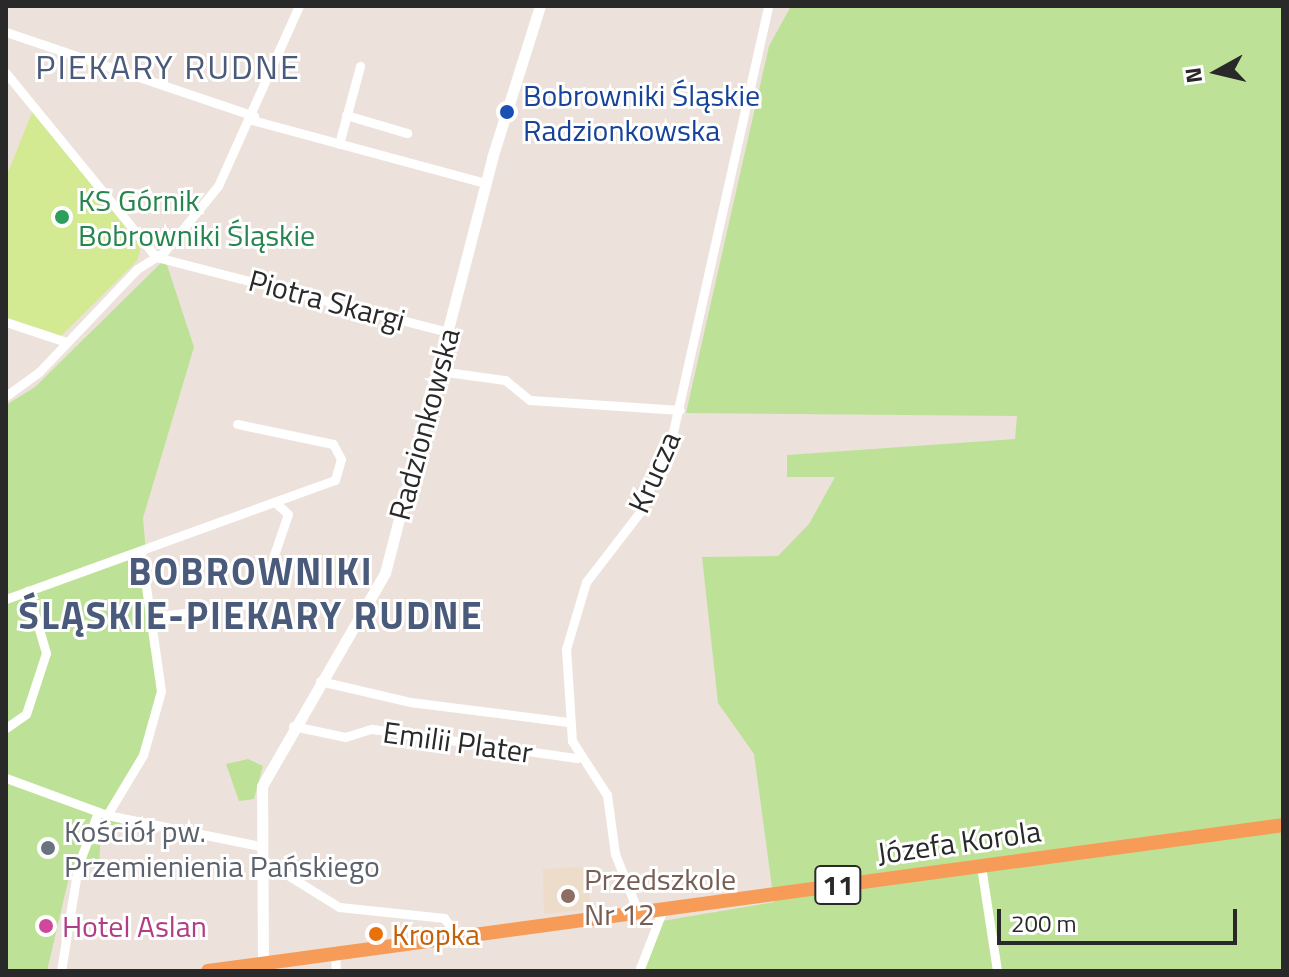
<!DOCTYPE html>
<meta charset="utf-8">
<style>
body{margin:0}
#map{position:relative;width:1289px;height:977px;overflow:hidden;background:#ece2db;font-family:"Titillium Web",sans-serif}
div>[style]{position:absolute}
.education>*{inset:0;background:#eddcca}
.green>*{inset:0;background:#bde297}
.pitch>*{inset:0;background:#d3ea93}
.minor>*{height:9px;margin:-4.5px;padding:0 4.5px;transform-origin:4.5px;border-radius:4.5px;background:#fff}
.tertiary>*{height:11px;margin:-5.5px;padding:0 5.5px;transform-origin:5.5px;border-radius:5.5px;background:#fff}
.trunk>*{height:14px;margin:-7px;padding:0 7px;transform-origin:7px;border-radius:7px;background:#f79c58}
.dots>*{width:22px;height:22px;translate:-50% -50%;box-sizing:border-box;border:4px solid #fff;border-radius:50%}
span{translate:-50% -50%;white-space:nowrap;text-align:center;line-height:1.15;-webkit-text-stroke:6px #fff;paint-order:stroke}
.shield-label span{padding:2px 6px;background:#fff;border:2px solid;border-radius:6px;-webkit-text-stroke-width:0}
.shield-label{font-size:28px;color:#292929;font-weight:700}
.transit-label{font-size:30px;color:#164399}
.left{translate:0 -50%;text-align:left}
.leisure-label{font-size:30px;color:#27864d}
.street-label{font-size:30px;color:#292929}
.worship-label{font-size:30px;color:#5b616d}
.education-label{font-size:30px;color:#785e54}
.hotel-label{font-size:30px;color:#b23c85}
.food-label{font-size:30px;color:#c56008}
.quarter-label{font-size:34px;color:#4a5a7a;letter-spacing:2px}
.district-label{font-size:38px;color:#4a5a7a;font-weight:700;letter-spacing:2px}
.frame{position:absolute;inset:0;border:8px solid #292929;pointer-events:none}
.north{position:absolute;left:1177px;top:32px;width:80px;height:80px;-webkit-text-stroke:6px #fff;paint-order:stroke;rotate:262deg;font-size:22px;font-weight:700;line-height:32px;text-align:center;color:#292929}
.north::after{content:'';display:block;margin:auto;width:28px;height:36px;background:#292929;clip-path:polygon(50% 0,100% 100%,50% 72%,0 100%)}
.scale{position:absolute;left:997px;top:909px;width:240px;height:36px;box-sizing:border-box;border:4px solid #292929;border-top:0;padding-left:10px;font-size:24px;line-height:28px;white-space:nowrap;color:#292929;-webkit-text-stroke:6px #fff;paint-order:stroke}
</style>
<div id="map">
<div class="education">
<div style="clip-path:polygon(584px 867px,592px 909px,544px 914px,543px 869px)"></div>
</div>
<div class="green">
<div style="clip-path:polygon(791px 6px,1283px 6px,1283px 971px,637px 971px,662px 921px,774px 902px,754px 754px,718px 703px,702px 557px,778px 556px,809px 524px,835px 477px,787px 477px,787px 455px,1015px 439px,1017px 416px,686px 413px,769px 46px)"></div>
<div style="clip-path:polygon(165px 259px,194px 347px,143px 518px,158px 690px,150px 731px,112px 812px,127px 831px,101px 830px,99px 866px,85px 862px,87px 849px,70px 873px,47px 971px,6px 971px,6px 405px,35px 387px)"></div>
<div style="clip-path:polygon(248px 759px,263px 766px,254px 799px,239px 801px,226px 764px)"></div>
</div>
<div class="pitch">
<div style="clip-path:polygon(33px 110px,141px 247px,137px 261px,61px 336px,6px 318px,6px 177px)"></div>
</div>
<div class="minor">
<div style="left:6px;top:32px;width:262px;rotate:18.7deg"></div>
<div style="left:6px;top:73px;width:237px;rotate:50.8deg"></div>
<div style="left:156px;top:257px;width:302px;rotate:14.4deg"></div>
<div style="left:346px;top:115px;width:64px;rotate:16.4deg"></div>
<div style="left:252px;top:120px;width:242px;rotate:15.1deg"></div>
<div style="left:339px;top:144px;width:81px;rotate:-74.9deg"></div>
<div style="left:6px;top:322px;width:63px;rotate:18.4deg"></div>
<div style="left:439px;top:371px;width:67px;rotate:7.8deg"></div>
<div style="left:505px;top:380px;width:32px;rotate:39deg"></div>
<div style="left:530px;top:400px;width:150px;rotate:3.8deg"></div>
<div style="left:6px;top:396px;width:41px;rotate:-36deg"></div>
<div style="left:39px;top:372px;width:142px;rotate:-46.4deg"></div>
<div style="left:137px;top:269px;width:32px;rotate:-32deg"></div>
<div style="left:164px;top:252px;width:85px;rotate:-50.7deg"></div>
<div style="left:218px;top:186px;width:197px;rotate:-65.8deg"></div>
<div style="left:273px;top:558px;width:46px;rotate:-71.2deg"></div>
<div style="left:288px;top:514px;width:15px;rotate:-138deg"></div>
<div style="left:6px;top:599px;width:350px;rotate:-19.9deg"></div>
<div style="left:335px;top:480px;width:22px;rotate:-74deg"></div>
<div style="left:341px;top:459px;width:17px;rotate:-118deg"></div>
<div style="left:333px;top:444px;width:98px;rotate:-168.2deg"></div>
<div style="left:150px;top:617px;width:61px;rotate:-6.5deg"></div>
<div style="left:320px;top:681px;width:92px;rotate:13.1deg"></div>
<div style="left:410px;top:702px;width:159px;rotate:7.2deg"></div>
<div style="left:293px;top:726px;width:53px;rotate:11.9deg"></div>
<div style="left:345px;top:737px;width:28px;rotate:-17deg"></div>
<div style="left:372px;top:729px;width:207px;rotate:8.1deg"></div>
<div style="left:6px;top:728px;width:24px;rotate:-35deg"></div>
<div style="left:26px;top:714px;width:64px;rotate:-71.8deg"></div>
<div style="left:46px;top:653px;width:65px;rotate:-106.2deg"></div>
<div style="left:6px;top:778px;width:108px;rotate:20.1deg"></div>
<div style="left:107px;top:815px;width:156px;rotate:11.5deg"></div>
<div style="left:107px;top:815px;width:70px;rotate:-59deg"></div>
<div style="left:143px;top:755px;width:66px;rotate:-74.3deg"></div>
<div style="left:161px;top:691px;width:139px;rotate:-98.2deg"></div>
<div style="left:260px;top:858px;width:93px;rotate:31.8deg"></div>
<div style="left:339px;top:907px;width:106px;rotate:6deg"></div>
<div style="left:444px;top:918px;width:24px;rotate:52deg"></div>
<div style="left:981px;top:866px;width:106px;rotate:81.3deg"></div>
<div style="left:638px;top:912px;width:62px;rotate:-111.6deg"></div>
<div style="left:615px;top:854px;width:60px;rotate:-97.7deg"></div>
<div style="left:607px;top:795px;width:64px;rotate:-122.9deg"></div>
<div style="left:572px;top:741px;width:92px;rotate:-93.7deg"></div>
<div style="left:566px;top:649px;width:70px;rotate:-73.4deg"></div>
<div style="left:586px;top:582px;width:88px;rotate:-52.4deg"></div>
<div style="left:640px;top:512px;width:87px;rotate:-67.6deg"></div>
<div style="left:673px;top:432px;width:436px;rotate:-77.4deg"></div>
<div style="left:335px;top:954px;width:17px;rotate:87deg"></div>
<div style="left:61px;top:971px;width:106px;rotate:-80.8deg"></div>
<div style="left:78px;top:866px;width:58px;rotate:-69.7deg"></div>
<div style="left:639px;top:971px;width:66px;rotate:-68.8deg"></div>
</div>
<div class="tertiary">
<div style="left:263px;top:964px;width:178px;rotate:-90.3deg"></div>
<div style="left:262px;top:786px;width:246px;rotate:-60deg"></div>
<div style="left:385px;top:573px;width:429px;rotate:-75.5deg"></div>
<div style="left:492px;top:158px;width:159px;rotate:-72.5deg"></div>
</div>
<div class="trunk">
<div style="left:208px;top:971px;width:1085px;rotate:-7.73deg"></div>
</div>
<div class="dots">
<div style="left:507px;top:112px;background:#1a4fb4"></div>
<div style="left:62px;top:217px;background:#2e9e5b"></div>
<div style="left:48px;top:848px;background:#6b7280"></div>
<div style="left:568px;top:896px;background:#8d6e63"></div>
<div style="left:46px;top:926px;background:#d1479c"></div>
<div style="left:376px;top:934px;background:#e8710a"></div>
</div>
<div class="shield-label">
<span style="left:838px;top:885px">11</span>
</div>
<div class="transit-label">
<span class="left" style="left:523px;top:112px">Bobrowniki Śląskie<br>Radzionkowska</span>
</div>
<div class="leisure-label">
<span class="left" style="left:78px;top:217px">KS Górnik<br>Bobrowniki Śląskie</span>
</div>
<div class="street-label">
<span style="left:327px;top:300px;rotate:15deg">Piotra Skargi</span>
<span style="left:424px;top:424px;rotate:-75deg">Radzionkowska</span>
<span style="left:654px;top:472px;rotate:-66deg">Krucza</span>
<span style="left:458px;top:742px;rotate:8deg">Emilii Plater</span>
<span style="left:959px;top:842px;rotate:-8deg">Józefa Korola</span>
</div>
<div class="worship-label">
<span class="left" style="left:64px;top:848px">Kościół pw.<br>Przemienienia Pańskiego</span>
</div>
<div class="education-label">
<span class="left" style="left:584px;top:896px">Przedszkole<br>Nr 12</span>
</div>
<div class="hotel-label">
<span class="left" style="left:62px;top:926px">Hotel Aslan</span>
</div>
<div class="food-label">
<span class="left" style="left:392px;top:934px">Kropka</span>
</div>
<div class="quarter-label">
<span style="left:168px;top:67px">PIEKARY RUDNE</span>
</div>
<div class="district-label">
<span style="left:251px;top:594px">BOBROWNIKI<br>ŚLĄSKIE-PIEKARY RUDNE</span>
</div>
<div class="frame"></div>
<div class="north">N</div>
<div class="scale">200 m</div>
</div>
